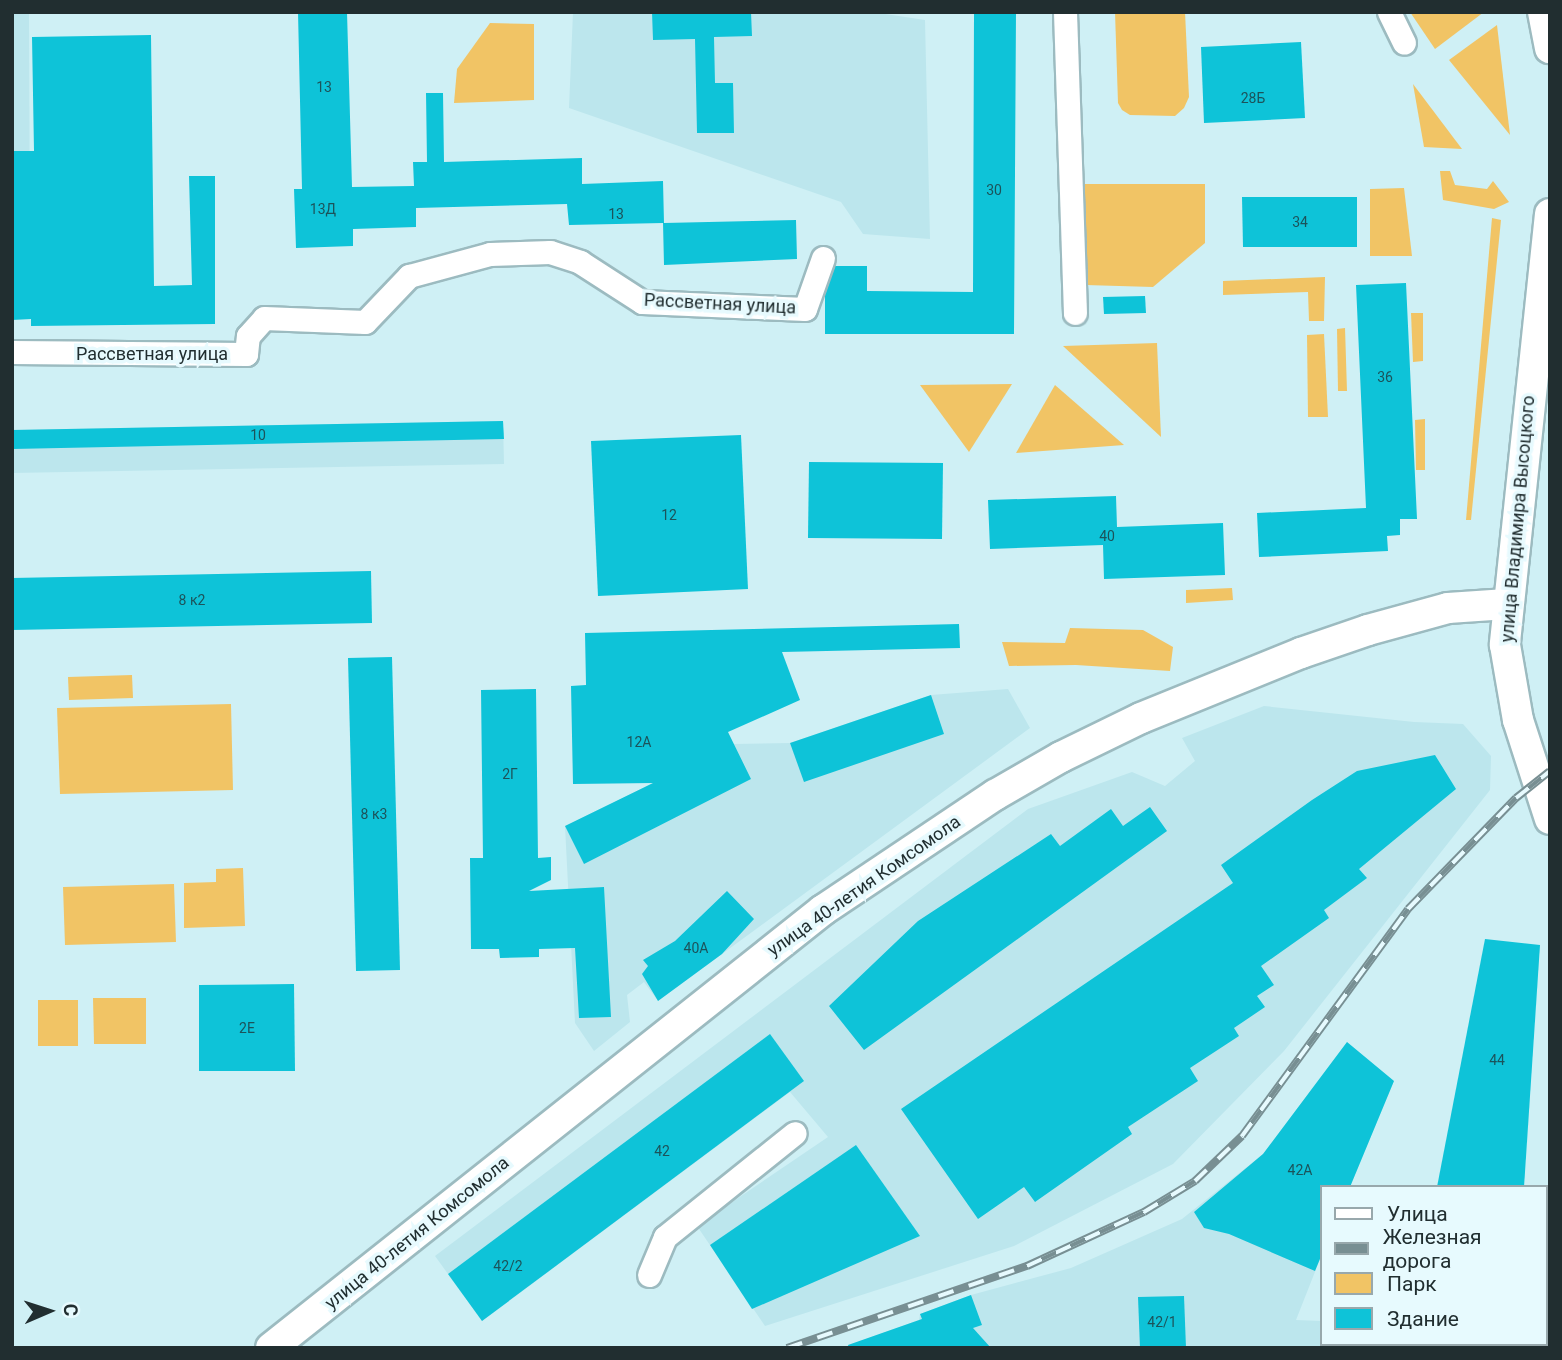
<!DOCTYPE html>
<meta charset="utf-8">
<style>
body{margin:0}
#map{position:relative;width:1562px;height:1360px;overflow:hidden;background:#cff0f5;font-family:Roboto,sans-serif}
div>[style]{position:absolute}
.built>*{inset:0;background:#bce6ed}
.green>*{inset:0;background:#f1c465}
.building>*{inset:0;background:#0ec3d8}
.roads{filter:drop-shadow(2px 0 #9cbbc0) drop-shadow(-2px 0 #9cbbc0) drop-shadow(0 2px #9cbbc0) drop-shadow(0 -2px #9cbbc0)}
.minor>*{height:23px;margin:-11.5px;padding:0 11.5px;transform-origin:11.5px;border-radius:11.5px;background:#fff}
.major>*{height:30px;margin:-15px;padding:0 15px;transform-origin:15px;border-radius:15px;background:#fff}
.rail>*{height:8px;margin-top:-4px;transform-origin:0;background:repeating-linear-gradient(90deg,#e7fafe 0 16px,#788f93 0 32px);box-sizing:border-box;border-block:2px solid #788f93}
span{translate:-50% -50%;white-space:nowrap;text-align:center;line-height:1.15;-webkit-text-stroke:7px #e7fafe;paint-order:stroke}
.number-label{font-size:14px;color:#1c535a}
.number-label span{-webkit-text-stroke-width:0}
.street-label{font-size:18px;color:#212e30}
.frame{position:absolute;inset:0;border:14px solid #212e30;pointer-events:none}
.legend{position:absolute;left:1320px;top:1185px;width:228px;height:161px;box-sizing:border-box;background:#e7fafe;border:2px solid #98a8ac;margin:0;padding:9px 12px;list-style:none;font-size:21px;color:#212e30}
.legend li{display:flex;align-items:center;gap:14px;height:35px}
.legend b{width:35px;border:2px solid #98a8ac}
.north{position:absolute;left:14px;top:1276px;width:70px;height:70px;-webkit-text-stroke:5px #e7fafe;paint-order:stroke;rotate:87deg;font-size:19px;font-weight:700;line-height:28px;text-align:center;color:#212e30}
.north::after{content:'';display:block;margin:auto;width:24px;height:32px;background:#212e30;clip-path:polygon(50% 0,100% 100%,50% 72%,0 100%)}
</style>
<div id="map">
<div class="built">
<div style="clip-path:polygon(12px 12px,29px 12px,30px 245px,12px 245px)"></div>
<div style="clip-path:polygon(573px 12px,872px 12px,925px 20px,930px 239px,863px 234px,841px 202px,569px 108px)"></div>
<div style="clip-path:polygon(503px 421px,504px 464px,12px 473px,12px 430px)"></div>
<div style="clip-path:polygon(1008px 689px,1030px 728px,658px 1001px,644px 982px,627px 995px,630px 1022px,594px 1051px,575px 1023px,565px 826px,734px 744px,790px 743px,931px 695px)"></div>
<div style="clip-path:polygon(1264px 706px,1414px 722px,1463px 724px,1491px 756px,1490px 790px,1284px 1051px,1173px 1164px,1014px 1246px,765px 1326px,697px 1226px,828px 1137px,790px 1092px,482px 1321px,435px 1256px,1028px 809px,1132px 772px,1165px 786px,1195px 761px,1182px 738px)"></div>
<div style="clip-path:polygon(1347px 1042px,1394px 1081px,1350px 1187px,1322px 1187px,1322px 1254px,1296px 1320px,1322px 1321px,1322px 1344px,1389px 1344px,1389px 1348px,841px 1348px,919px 1320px,920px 1314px,971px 1295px,1071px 1268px,1182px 1219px,1263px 1154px)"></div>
</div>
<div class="green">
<div style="clip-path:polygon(1115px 12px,1185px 12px,1189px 97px,1184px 108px,1175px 116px,1130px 115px,1122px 110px,1118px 103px)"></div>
<div style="clip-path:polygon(1410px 12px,1484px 12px,1435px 49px)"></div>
<div style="clip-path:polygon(490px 23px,534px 24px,534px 100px,454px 103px,457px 69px)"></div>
<div style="clip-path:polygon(1497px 25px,1510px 135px,1449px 60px)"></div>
<div style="clip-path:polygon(1413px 84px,1462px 149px,1424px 147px)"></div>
<div style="clip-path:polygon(1440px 171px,1450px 171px,1455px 185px,1487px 189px,1493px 181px,1509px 202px,1494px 209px,1443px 200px)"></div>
<div style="clip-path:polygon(1083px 184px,1205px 184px,1205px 243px,1153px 287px,1085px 285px)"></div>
<div style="clip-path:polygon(1404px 188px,1412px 256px,1370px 256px,1370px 189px)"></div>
<div style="clip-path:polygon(1492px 218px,1501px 220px,1471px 520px,1466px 520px)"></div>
<div style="clip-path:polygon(1325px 277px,1324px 321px,1309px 321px,1308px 292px,1223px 295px,1223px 281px)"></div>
<div style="clip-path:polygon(1411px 313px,1423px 313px,1423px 361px,1413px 362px)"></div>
<div style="clip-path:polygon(1345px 328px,1347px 391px,1338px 391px,1337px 329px)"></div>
<div style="clip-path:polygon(1324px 334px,1328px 417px,1308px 417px,1307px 335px)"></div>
<div style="clip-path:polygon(1157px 343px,1161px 437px,1063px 346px)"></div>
<div style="clip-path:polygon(1012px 384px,969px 452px,920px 385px)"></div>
<div style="clip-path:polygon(1055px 385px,1124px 445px,1016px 453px)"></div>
<div style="clip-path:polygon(1425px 419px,1425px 470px,1416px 470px,1415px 420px)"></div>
<div style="clip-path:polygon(1232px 588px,1233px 600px,1186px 603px,1186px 590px)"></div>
<div style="clip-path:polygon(1070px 628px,1143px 630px,1173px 647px,1170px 671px,1076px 665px,1009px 666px,1002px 642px,1065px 643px)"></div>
<div style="clip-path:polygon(132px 675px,133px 698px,69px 700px,68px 677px)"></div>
<div style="clip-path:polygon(231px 704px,233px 790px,60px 794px,57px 708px)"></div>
<div style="clip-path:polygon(243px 868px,245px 926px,184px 928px,184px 883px,216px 882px,216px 869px)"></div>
<div style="clip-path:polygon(174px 884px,176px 942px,65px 945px,63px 887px)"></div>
<div style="clip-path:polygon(93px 998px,146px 998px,146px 1044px,94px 1044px)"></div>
<div style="clip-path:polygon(38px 1000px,78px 1000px,78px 1046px,38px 1046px)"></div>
</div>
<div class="building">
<div style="clip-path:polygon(298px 12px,347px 12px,352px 187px,414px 186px,413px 162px,427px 162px,426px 93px,443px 93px,444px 162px,582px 158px,582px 184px,663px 181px,664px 223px,796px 220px,797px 259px,664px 265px,663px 223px,569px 225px,567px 204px,416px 208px,416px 227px,353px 229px,353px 246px,296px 248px,294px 189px,302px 189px)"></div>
<div style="clip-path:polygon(652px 12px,751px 12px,752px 36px,714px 37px,715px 83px,733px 83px,734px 133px,697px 133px,695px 39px,653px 40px)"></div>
<div style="clip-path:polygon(974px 12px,1016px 12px,1014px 334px,825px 334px,825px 294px,835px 266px,867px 266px,867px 291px,973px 292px)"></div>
<div style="clip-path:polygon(151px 35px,154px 286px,192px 285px,189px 176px,215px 176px,215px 324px,31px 326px,31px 319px,12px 320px,12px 151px,34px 151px,32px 37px)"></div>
<div style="clip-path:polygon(1301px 42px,1305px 118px,1204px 123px,1201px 47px)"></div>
<div style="clip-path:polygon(1242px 197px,1357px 197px,1357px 247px,1243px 247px)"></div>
<div style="clip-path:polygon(1406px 283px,1417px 519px,1400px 519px,1400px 535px,1387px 536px,1388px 551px,1259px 557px,1257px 513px,1366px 508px,1356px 285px)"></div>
<div style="clip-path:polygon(1145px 296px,1146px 313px,1104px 314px,1103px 297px)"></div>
<div style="clip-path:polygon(503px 421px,504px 439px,12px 449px,12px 430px)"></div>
<div style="clip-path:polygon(741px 435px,748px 589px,598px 596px,591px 441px)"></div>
<div style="clip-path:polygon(809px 462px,943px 463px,942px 539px,808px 538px)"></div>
<div style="clip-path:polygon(1116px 496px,1117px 527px,1223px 523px,1225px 575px,1104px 579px,1103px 545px,990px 549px,988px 500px)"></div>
<div style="clip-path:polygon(371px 571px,372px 623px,12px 630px,12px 578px)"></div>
<div style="clip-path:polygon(959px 624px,960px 648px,782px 652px,800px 700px,728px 732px,751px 779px,584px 864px,565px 826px,653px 783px,573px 784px,571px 686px,586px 685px,585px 633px)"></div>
<div style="clip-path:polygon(392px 657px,400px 970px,356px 971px,348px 658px)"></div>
<div style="clip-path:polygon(536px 689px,538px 858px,551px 857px,551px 880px,529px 891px,604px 887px,611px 1017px,579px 1018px,575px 948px,539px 949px,539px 957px,500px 958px,499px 949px,471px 949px,470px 858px,483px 858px,481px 690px)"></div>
<div style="clip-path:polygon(931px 695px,944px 734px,804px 782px,790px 743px)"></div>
<div style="clip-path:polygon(1435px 755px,1456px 789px,1359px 869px,1367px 878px,1324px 910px,1329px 918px,1261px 966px,1274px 985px,1257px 996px,1265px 1007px,1234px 1028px,1239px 1036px,1190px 1068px,1198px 1081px,1128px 1127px,1132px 1134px,1035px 1202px,1024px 1187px,978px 1219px,901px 1109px,1233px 883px,1221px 865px,1312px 800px,1357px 771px)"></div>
<div style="clip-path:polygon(1150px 807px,1167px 831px,864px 1050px,829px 1006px,918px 921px,1051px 834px,1060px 846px,1111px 809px,1123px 826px)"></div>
<div style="clip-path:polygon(727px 891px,754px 919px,722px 954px,658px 1001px,642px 974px,648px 966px,643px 960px,675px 941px)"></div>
<div style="clip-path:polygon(1485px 939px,1540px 945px,1524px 1187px,1437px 1187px)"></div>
<div style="clip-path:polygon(294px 984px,295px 1071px,199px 1071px,199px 985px)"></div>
<div style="clip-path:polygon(770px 1034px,804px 1081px,482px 1321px,448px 1274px)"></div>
<div style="clip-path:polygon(1347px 1042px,1394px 1081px,1350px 1187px,1322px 1187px,1322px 1254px,1315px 1271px,1229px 1234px,1204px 1228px,1194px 1212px,1263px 1154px)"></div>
<div style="clip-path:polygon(856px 1145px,920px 1236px,752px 1309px,710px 1245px)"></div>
<div style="clip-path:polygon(971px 1295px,982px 1325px,973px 1328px,991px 1348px,849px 1348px,848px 1345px,922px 1319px,920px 1314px)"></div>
<div style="clip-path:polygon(1184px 1296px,1186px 1348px,1140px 1348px,1138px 1297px)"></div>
</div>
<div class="roads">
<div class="minor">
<div style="left:1065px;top:12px;width:301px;rotate:88.1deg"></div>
<div style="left:1389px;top:12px;width:34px;rotate:64deg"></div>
<div style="left:12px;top:352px;width:234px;rotate:0.5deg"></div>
<div style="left:246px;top:354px;width:18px;rotate:-84deg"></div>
<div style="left:248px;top:336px;width:24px;rotate:-48deg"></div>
<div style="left:264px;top:318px;width:101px;rotate:2.3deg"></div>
<div style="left:365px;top:322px;width:64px;rotate:-46.3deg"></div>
<div style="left:409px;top:276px;width:84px;rotate:-15.2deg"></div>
<div style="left:490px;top:254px;width:60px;rotate:-1.9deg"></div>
<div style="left:550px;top:252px;width:32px;rotate:18deg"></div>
<div style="left:580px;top:262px;width:74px;rotate:32.8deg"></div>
<div style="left:642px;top:302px;width:163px;rotate:2.5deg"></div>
<div style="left:805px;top:309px;width:54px;rotate:-70.6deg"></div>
<div style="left:649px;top:1275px;width:41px;rotate:-67.2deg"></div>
<div style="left:665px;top:1237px;width:166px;rotate:-38.7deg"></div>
</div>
<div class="major">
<div style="left:1543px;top:12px;width:37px;rotate:79deg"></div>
<div style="left:1550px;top:214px;width:433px;rotate:96deg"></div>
<div style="left:1505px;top:645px;width:76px;rotate:80.2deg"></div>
<div style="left:1518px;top:720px;width:104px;rotate:72.1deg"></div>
<div style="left:271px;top:1348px;width:705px;rotate:-38.43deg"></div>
<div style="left:823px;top:910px;width:207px;rotate:-33.8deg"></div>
<div style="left:995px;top:795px;width:76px;rotate:-29.9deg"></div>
<div style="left:1061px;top:757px;width:89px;rotate:-26deg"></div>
<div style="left:1141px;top:718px;width:173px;rotate:-22.1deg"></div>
<div style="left:1301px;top:653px;width:71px;rotate:-18.9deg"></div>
<div style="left:1368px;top:630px;width:83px;rotate:-15.4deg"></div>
<div style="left:1448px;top:608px;width:59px;rotate:-3.9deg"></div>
</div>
</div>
<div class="rail">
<div style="left:787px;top:1348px;width:254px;rotate:-18.9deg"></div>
<div style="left:1027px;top:1266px;width:129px;rotate:-24.8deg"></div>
<div style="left:1144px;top:1212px;width:60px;rotate:-31.3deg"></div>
<div style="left:1195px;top:1181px;width:65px;rotate:-43.8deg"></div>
<div style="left:1242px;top:1136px;width:281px;rotate:-53.8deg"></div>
<div style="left:1408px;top:909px;width:155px;rotate:-45.8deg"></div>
<div style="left:1516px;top:798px;width:43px;rotate:-38.5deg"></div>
</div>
<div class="number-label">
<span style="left:324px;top:87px">13</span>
<span style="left:1253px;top:98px">28Б</span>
<span style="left:994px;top:190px">30</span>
<span style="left:323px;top:209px">13Д</span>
<span style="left:616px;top:214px">13</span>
<span style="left:1300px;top:222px">34</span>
<span style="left:1385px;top:377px">36</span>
<span style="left:258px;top:435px">10</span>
<span style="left:669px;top:515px">12</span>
<span style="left:1107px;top:536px">40</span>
<span style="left:192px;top:600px">8 к2</span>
<span style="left:639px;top:742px">12А</span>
<span style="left:510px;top:774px">2Г</span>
<span style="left:374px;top:814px">8 к3</span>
<span style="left:696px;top:948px">40А</span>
<span style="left:247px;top:1028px">2Е</span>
<span style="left:1497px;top:1060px">44</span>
<span style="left:662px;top:1151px">42</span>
<span style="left:1300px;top:1170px">42А</span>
<span style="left:508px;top:1266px">42/2</span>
<span style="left:1162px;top:1322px">42/1</span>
</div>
<div class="street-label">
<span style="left:720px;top:304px;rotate:3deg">Рассветная улица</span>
<span style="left:152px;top:354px">Рассветная улица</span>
<span style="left:1518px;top:519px;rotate:-85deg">улица Владимира Высоцкого</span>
<span style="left:864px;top:886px;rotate:-35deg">улица 40-летия Комсомола</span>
<span style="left:417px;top:1233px;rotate:-39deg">улица 40-летия Комсомола</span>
</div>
<div class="frame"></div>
<ul class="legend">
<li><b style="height:9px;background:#fff"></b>Улица</li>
<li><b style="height:9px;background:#788f93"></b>Железная дорога</li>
<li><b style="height:19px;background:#f1c465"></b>Парк</li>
<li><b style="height:19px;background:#0ec3d8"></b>Здание</li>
</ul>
<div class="north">С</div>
</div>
